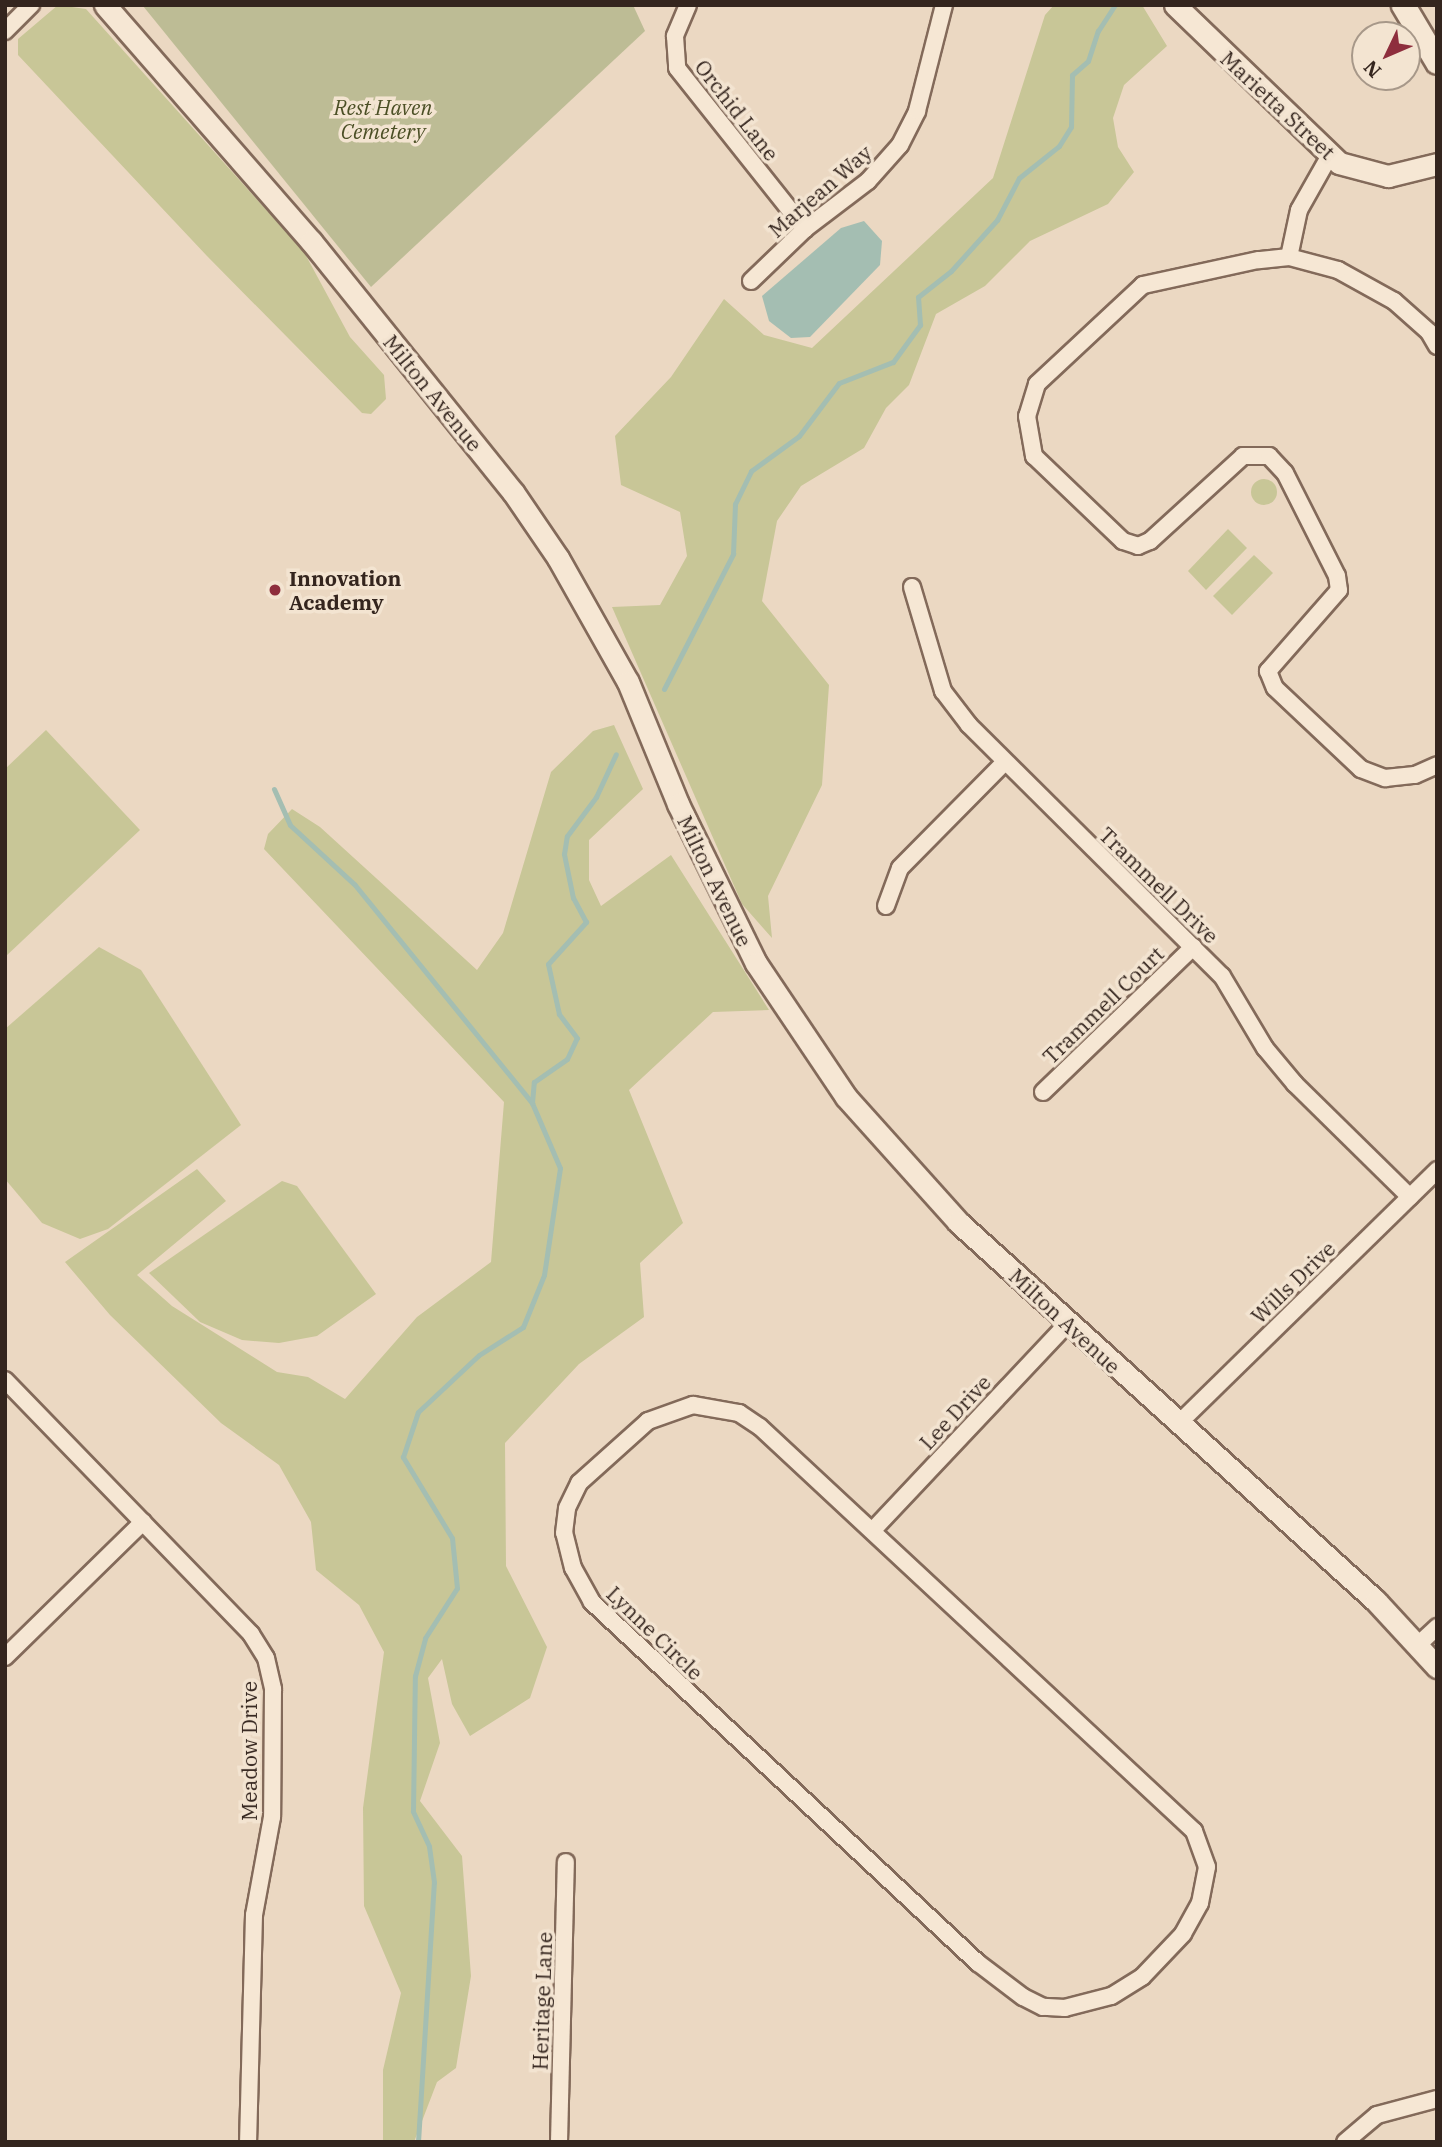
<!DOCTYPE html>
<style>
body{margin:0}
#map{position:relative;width:1442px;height:2147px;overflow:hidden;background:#ebd8c2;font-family:"IBM Plex Serif",serif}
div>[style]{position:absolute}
.green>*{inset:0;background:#c8c697}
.round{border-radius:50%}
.cemetery>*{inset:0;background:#bdbc95}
.water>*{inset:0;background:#a4beb2}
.stream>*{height:5px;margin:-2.5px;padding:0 2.5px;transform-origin:2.5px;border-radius:2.5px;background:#a4beb2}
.roads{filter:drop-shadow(2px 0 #836a5a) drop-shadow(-2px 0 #836a5a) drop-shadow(0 2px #836a5a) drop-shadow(0 -2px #836a5a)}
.minor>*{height:16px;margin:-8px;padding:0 8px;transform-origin:8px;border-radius:8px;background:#f6e7d4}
.tertiary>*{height:21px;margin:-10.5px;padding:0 10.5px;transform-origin:10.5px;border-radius:10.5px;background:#f6e7d4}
.secondary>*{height:23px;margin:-11.5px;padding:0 11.5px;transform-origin:11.5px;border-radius:11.5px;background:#f6e7d4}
.dots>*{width:19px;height:19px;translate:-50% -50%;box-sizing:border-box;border:4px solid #f3e4d1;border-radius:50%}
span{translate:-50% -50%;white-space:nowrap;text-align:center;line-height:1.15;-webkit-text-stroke:7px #f3e4d1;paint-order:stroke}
.street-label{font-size:21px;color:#34251e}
.park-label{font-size:21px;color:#4b4f25;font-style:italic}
.poi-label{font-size:21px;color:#34251e;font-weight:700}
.left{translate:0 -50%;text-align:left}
.frame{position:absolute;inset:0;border:7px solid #34251e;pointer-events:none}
.north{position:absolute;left:1351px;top:21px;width:70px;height:70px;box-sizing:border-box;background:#f3e4d1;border:2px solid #a79889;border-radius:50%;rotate:226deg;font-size:19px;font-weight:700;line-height:28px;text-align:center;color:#34251e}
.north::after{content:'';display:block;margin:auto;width:24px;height:32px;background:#8e2e3d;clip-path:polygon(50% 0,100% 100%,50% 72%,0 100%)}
</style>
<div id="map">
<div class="green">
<div style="clip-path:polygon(58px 5px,86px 9px,304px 252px,350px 337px,384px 375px,386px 399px,371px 414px,362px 413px,207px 256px,18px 55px,18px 39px)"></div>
<div style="clip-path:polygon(1054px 5px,1142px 5px,1167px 46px,1124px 85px,1113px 118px,1118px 147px,1134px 172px,1108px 204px,1030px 241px,985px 286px,936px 314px,909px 385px,886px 408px,864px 448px,801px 486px,777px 521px,762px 601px,829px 685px,822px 785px,768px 896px,772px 938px,742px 904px,612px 607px,660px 605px,687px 556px,680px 512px,621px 485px,615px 436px,671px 377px,724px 299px,764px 335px,812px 348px,993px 178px,1045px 15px)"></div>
<div class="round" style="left:1251px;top:479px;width:26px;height:26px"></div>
<div style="clip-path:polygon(1228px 529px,1247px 548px,1206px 590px,1188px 571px)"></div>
<div style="clip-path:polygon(1254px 555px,1273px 573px,1232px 615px,1213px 596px)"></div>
<div style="clip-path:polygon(614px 725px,643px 789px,589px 840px,589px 880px,601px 906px,671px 855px,769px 1010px,713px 1012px,629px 1090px,683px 1223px,640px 1263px,644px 1317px,579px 1364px,505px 1443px,506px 1566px,547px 1647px,530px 1698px,470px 1736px,452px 1704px,442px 1659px,428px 1678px,440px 1743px,420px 1801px,462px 1856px,471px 1976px,456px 2068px,437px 2082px,414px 2142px,383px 2142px,383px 2070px,401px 1993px,364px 1906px,363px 1808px,384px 1652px,359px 1605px,316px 1570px,311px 1522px,279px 1465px,221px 1423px,110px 1315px,65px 1262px,197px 1169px,226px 1201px,137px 1275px,172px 1306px,277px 1372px,308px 1377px,345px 1399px,417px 1317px,491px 1262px,504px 1102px,264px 849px,268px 834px,292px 809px,320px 827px,477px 970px,503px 933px,551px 772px,593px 731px)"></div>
<div style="clip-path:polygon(46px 730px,140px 830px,5px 957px,5px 769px)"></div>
<div style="clip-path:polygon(99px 947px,141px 970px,241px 1125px,108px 1229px,80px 1239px,42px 1223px,5px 1179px,5px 1029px)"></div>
<div style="clip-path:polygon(282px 1181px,297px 1186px,376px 1294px,317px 1336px,279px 1343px,242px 1340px,200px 1322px,149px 1273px)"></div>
</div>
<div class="cemetery">
<div style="clip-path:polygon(633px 5px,645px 31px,371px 287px,143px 6px)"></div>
</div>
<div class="water">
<div style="clip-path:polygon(864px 221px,882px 241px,880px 265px,810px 337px,791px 338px,769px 321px,762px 296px,841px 228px)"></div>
</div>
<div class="stream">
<div style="left:664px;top:689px;width:152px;rotate:-62.9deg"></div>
<div style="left:733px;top:554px;width:50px;rotate:-87.7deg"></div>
<div style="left:735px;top:504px;width:37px;rotate:-64deg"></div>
<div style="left:751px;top:471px;width:59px;rotate:-36.1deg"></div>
<div style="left:799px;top:436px;width:66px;rotate:-53deg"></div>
<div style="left:839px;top:383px;width:58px;rotate:-21.3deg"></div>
<div style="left:893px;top:362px;width:46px;rotate:-53.9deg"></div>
<div style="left:920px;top:325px;width:28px;rotate:-94deg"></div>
<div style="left:918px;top:297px;width:42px;rotate:-38.2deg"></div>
<div style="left:951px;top:271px;width:69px;rotate:-48deg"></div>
<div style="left:997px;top:220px;width:47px;rotate:-62.4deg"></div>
<div style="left:1019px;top:178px;width:51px;rotate:-38.7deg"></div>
<div style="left:1059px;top:146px;width:22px;rotate:-58deg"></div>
<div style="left:1071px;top:127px;width:52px;rotate:-88.9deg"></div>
<div style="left:1072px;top:75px;width:21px;rotate:-41deg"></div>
<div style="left:1088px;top:61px;width:32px;rotate:-72deg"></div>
<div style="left:1098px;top:31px;width:31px;rotate:-57deg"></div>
<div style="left:274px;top:789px;width:39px;rotate:66deg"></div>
<div style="left:290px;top:825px;width:88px;rotate:42.7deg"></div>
<div style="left:355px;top:885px;width:281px;rotate:50.9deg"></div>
<div style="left:418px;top:2142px;width:260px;rotate:-86.5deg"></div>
<div style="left:434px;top:1882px;width:36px;rotate:-98deg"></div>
<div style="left:429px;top:1846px;width:38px;rotate:-115deg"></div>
<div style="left:413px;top:1811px;width:135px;rotate:-89.2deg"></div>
<div style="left:415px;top:1676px;width:39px;rotate:-75deg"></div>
<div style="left:425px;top:1638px;width:59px;rotate:-57.4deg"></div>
<div style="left:457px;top:1588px;width:50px;rotate:-95.7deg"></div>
<div style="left:452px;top:1538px;width:95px;rotate:-121.2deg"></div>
<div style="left:403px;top:1457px;width:47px;rotate:-71.6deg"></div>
<div style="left:418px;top:1412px;width:83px;rotate:-43.1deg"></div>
<div style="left:479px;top:1355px;width:52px;rotate:-32.5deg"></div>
<div style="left:523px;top:1327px;width:56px;rotate:-68deg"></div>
<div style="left:544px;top:1275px;width:108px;rotate:-81.5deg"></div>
<div style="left:560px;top:1168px;width:71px;rotate:-113.3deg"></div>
<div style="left:532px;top:1103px;width:21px;rotate:-85deg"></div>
<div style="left:534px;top:1082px;width:40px;rotate:-34.9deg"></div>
<div style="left:567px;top:1059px;width:23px;rotate:-65deg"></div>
<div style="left:577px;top:1038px;width:30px;rotate:-127deg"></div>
<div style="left:559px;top:1014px;width:51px;rotate:-102.4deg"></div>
<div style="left:548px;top:964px;width:57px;rotate:-47.9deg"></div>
<div style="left:586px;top:922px;width:27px;rotate:-118deg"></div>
<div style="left:573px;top:898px;width:45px;rotate:-101.6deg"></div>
<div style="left:564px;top:854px;width:18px;rotate:-81deg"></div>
<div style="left:567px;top:836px;width:49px;rotate:-53.4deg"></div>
<div style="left:596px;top:797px;width:47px;rotate:-65.1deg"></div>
</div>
<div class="roads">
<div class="minor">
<div style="left:688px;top:5px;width:34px;rotate:113deg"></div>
<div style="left:675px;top:36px;width:32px;rotate:86deg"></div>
<div style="left:677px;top:68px;width:206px;rotate:51.5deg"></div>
<div style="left:5px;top:31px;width:37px;rotate:-45deg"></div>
<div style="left:1289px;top:257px;width:48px;rotate:-78deg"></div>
<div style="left:1299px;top:210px;width:61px;rotate:-60.5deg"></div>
<div style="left:751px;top:281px;width:75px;rotate:-43.9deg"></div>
<div style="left:805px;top:229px;width:79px;rotate:-37.3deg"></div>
<div style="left:868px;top:181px;width:48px;rotate:-48.4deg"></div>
<div style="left:900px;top:145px;width:38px;rotate:-63deg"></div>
<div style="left:917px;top:111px;width:109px;rotate:-75.7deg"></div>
<div style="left:1437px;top:346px;width:16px;rotate:-120deg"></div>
<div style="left:1429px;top:332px;width:47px;rotate:-138.5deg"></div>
<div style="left:1394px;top:301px;width:64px;rotate:-151deg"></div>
<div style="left:1338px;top:270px;width:51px;rotate:-165.1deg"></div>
<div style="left:1289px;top:257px;width:31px;rotate:174deg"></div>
<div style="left:1258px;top:260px;width:118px;rotate:167.7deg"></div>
<div style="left:1143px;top:285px;width:145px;rotate:137deg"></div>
<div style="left:1037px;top:384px;width:34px;rotate:107deg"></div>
<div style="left:1027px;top:416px;width:41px;rotate:80.1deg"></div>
<div style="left:1034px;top:456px;width:123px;rotate:43.7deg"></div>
<div style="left:1123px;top:541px;width:16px;rotate:18deg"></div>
<div style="left:1138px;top:546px;width:13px;rotate:-23deg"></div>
<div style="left:1150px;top:541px;width:126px;rotate:-42.4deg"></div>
<div style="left:1243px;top:456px;width:26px"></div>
<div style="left:1269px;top:456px;width:23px;rotate:47deg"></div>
<div style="left:1285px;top:473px;width:115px;rotate:63.2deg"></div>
<div style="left:1337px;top:576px;width:14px;rotate:82deg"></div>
<div style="left:1339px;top:590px;width:108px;rotate:131.2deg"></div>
<div style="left:1268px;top:671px;width:18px;rotate:68deg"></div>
<div style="left:1275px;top:688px;width:118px;rotate:43.3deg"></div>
<div style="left:1361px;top:769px;width:26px;rotate:21deg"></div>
<div style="left:1385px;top:778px;width:30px;rotate:-6deg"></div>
<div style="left:1415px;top:775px;width:24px;rotate:-24deg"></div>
<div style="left:912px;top:587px;width:109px;rotate:73.4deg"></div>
<div style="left:943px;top:691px;width:43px;rotate:52.6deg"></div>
<div style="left:969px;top:725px;width:356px;rotate:44.8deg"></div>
<div style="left:1222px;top:976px;width:84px;rotate:59.2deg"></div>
<div style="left:1265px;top:1048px;width:47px;rotate:50.2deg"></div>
<div style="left:1295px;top:1084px;width:161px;rotate:44.5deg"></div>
<div style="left:886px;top:906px;width:40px;rotate:-69.8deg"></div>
<div style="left:900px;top:868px;width:146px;rotate:-45.3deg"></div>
<div style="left:1043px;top:1092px;width:209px;rotate:-44deg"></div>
<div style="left:5px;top:1380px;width:354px;rotate:45.9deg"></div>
<div style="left:251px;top:1634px;width:28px;rotate:58deg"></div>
<div style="left:266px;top:1658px;width:32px;rotate:77deg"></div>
<div style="left:273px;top:1689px;width:128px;rotate:90.4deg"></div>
<div style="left:272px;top:1817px;width:100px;rotate:100.4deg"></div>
<div style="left:254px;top:1915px;width:227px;rotate:91.5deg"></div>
<div style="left:693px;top:1405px;width:47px;rotate:9.9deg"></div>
<div style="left:739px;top:1413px;width:25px;rotate:34deg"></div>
<div style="left:760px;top:1427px;width:593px;rotate:42.95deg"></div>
<div style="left:1194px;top:1831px;width:38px;rotate:70deg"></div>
<div style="left:1207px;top:1867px;width:37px;rotate:101deg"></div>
<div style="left:1200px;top:1903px;width:35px;rotate:119deg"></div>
<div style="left:1183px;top:1934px;width:59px;rotate:133.6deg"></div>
<div style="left:1142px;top:1977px;width:36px;rotate:148deg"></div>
<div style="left:1111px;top:1996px;width:48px;rotate:165.4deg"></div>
<div style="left:1065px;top:2008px;width:22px;rotate:-177deg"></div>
<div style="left:1043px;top:2007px;width:22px;rotate:-153deg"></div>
<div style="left:1023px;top:1997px;width:56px;rotate:-142.9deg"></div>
<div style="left:978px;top:1963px;width:529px;rotate:-136.92deg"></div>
<div style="left:592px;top:1602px;width:39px;rotate:-119deg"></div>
<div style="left:573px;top:1568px;width:36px;rotate:-104deg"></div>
<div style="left:564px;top:1533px;width:25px;rotate:-83deg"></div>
<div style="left:567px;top:1508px;width:28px;rotate:-64deg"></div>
<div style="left:579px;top:1483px;width:93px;rotate:-41.9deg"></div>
<div style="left:648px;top:1421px;width:48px;rotate:-19.6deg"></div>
<div style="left:1178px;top:1424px;width:363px;rotate:-44.4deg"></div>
<div style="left:873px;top:1530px;width:283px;rotate:-46.7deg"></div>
<div style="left:1419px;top:1644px;width:25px;rotate:-43deg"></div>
<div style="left:5px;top:1657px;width:193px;rotate:-44.4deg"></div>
<div style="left:559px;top:2142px;width:280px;rotate:-88.6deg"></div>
<div style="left:1345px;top:2142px;width:42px;rotate:-40.2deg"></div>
<div style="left:1377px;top:2115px;width:62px;rotate:-14.9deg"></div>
</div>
<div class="tertiary">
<div style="left:105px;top:5px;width:313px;rotate:48.9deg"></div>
<div style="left:311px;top:241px;width:322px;rotate:51.2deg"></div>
<div style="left:513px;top:492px;width:80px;rotate:55.7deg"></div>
<div style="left:558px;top:558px;width:142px;rotate:60.6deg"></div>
<div style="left:628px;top:682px;width:132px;rotate:67.7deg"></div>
<div style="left:678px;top:804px;width:177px;rotate:63.9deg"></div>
<div style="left:756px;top:963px;width:161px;rotate:56.1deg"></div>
<div style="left:846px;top:1097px;width:168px;rotate:48.1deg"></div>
<div style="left:958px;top:1222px;width:564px;rotate:42.2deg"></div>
<div style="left:1376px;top:1601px;width:90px;rotate:47.3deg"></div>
<div style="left:1175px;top:5px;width:228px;rotate:43.9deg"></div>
<div style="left:1339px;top:163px;width:51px;rotate:14.9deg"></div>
<div style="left:1388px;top:176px;width:50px;rotate:-13.8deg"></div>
</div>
<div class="secondary">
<div style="left:1403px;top:5px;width:66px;rotate:59.2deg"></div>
</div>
</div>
<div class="dots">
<div style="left:275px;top:590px;background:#8e2e3d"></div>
</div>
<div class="street-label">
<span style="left:1278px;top:105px;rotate:43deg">Marietta Street</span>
<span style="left:737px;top:110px;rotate:52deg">Orchid Lane</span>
<span style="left:820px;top:191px;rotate:-41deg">Marjean Way</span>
<span style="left:433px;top:393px;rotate:51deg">Milton Avenue</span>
<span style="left:715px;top:881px;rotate:64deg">Milton Avenue</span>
<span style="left:1159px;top:885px;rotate:44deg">Trammell Drive</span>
<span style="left:1103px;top:1005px;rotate:-44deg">Trammell Court</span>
<span style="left:1293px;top:1282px;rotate:-44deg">Wills Drive</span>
<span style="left:1065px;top:1321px;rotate:43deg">Milton Avenue</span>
<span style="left:955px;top:1412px;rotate:-47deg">Lee Drive</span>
<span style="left:655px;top:1633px;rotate:44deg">Lynne Circle</span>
<span style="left:249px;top:1751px;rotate:-90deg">Meadow Drive</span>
<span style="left:542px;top:2001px;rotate:-88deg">Heritage Lane</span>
</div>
<div class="park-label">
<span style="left:383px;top:119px">Rest Haven<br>Cemetery</span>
</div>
<div class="poi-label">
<span class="left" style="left:289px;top:590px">Innovation<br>Academy</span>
</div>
<div class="frame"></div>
<div class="north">N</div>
</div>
